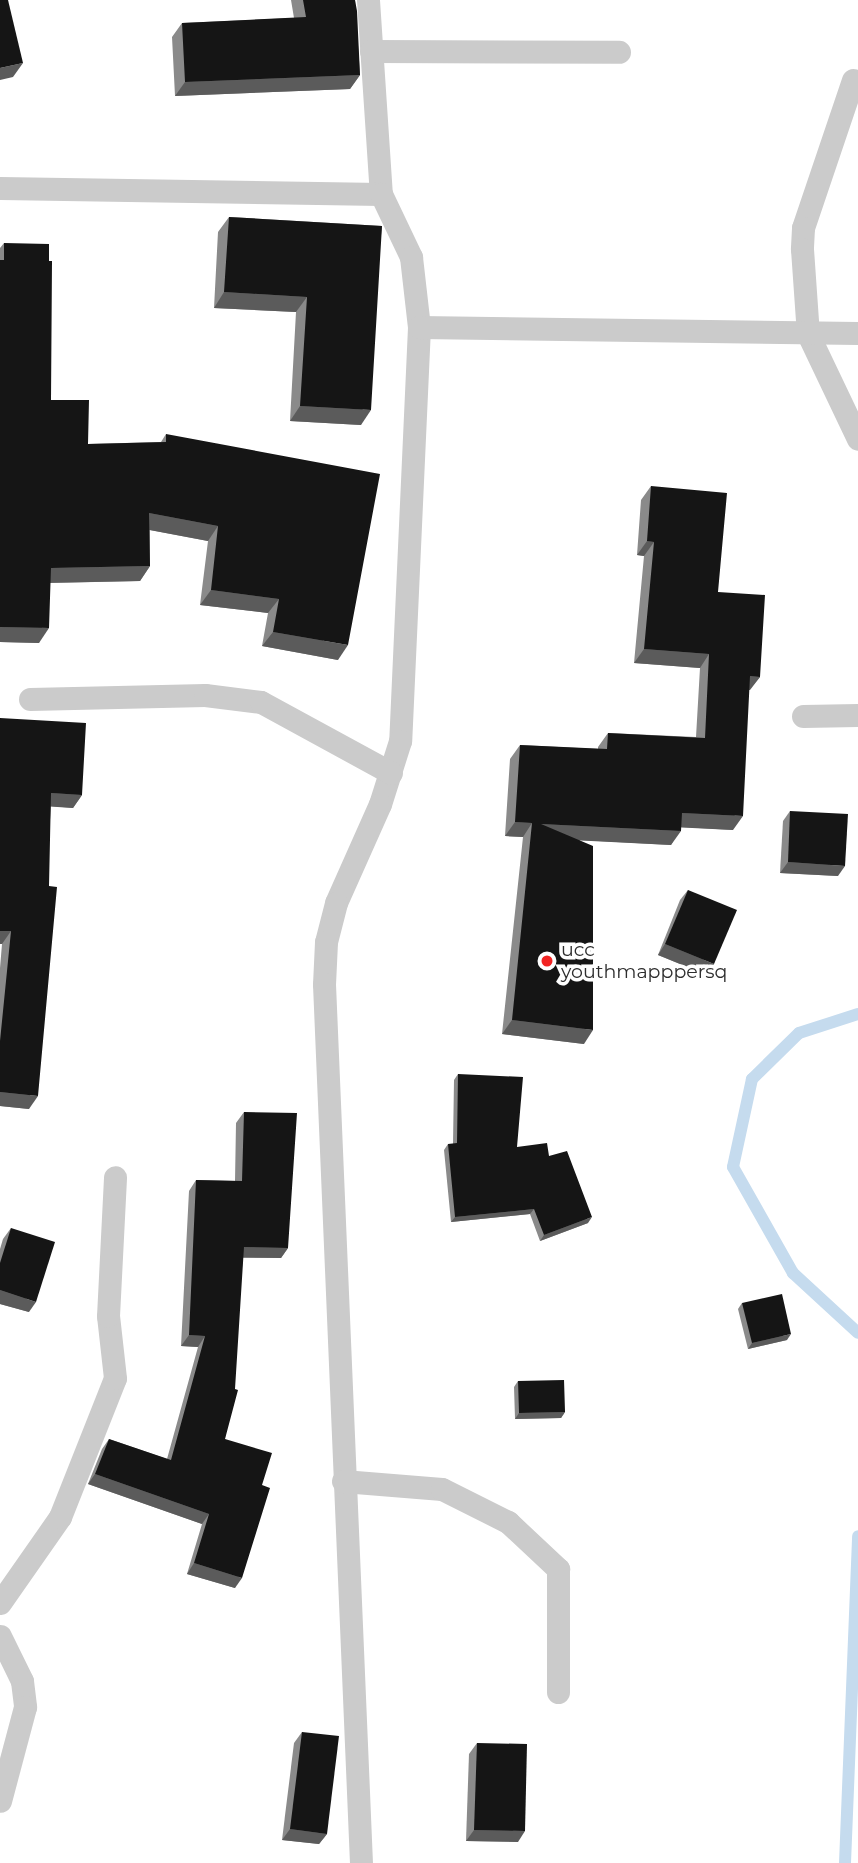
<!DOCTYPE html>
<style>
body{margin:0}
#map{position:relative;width:858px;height:1863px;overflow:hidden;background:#fff;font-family:Montserrat,sans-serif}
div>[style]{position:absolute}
.stream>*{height:12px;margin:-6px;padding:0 6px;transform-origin:6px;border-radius:6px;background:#c5dbee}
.lane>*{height:23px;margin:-11.5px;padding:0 11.5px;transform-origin:11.5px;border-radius:11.5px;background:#cbcbcb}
.wall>*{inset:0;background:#8a8a8a}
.shaded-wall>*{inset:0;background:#5b5b5b}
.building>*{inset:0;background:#151515}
.dots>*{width:19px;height:19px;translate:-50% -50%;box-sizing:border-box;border:4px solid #fff;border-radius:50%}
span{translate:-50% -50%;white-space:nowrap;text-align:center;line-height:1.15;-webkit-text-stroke:7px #fff;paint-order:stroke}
.poi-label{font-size:19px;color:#2e2e2e}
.left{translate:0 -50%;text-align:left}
</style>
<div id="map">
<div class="stream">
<div style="left:858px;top:1014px;width:62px;rotate:162.1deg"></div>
<div style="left:799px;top:1033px;width:66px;rotate:135.6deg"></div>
<div style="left:752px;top:1079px;width:90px;rotate:102.2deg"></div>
<div style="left:733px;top:1167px;width:122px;rotate:60.5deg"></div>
<div style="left:793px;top:1273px;width:88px;rotate:42.7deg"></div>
<div style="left:845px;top:1863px;width:327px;rotate:-87.7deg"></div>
</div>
<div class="lane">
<div style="left:368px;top:0;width:194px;rotate:86.2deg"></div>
<div style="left:371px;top:51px;width:248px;rotate:0.2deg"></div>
<div style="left:853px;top:80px;width:156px;rotate:108.7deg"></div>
<div style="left:803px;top:228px;width:21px;rotate:93deg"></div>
<div style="left:802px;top:249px;width:85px;rotate:86deg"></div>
<div style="left:808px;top:334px;width:116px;rotate:64.5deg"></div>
<div style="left:0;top:188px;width:381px;rotate:0.9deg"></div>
<div style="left:381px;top:194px;width:70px;rotate:64.5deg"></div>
<div style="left:411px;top:257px;width:70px;rotate:83.5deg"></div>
<div style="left:419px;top:327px;width:414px;rotate:92.6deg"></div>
<div style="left:400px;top:741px;width:66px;rotate:107.6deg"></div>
<div style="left:380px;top:804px;width:108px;rotate:114deg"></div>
<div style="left:336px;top:903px;width:40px;rotate:104.4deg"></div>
<div style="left:326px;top:942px;width:42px;rotate:92.7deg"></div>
<div style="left:324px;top:984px;width:880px;rotate:87.59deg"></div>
<div style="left:419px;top:327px;width:439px;rotate:0.8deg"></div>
<div style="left:30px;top:699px;width:175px;rotate:-1.3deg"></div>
<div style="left:205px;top:695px;width:56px;rotate:7.1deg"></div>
<div style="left:261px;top:702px;width:148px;rotate:28.6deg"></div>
<div style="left:803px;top:716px;width:55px;rotate:-1deg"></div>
<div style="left:343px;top:1481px;width:99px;rotate:4.6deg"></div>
<div style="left:442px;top:1489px;width:74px;rotate:26.6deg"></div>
<div style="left:508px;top:1522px;width:69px;rotate:43.2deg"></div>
<div style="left:558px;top:1569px;width:123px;rotate:90deg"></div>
<div style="left:0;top:1603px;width:105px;rotate:-55.1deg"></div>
<div style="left:60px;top:1517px;width:149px;rotate:-68.4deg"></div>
<div style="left:115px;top:1378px;width:62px;rotate:-96.4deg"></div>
<div style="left:108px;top:1316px;width:139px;rotate:-87.1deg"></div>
<div style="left:0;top:1636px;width:50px;rotate:63.9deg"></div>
<div style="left:22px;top:1681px;width:26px;rotate:83deg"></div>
<div style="left:25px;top:1707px;width:97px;rotate:104.9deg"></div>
</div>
<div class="wall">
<div style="clip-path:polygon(291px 0,355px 0,360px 75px,350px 89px,175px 96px,172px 37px,182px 23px,294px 18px)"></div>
<div style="clip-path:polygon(229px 217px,382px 226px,361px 425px,290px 421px,296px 312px,214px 308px,218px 232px)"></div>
<div style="clip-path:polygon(4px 243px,51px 400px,88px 444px,161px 442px,166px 434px,338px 660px,262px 646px,268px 613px,200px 605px,208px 541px,150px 530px,150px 566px,140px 581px,50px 583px,39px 643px,0 642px,0 248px)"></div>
<div style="clip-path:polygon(651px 486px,718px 592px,760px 677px,749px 690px,733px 830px,681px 827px,671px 845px,580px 840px,584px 1044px,502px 1034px,523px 837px,505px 836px,510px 759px,520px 745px,598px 749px,598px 747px,608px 733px,696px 737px,700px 668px,634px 663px,644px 556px,637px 555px,641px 500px)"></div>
<div style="clip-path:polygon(0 718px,82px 795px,73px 808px,51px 806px,29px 1109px,0 1106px,0 968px,2px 944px)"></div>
<div style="clip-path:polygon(790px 811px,838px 876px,780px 873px,783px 821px)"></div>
<div style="clip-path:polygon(688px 890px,707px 975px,658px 955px,680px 900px)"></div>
<div style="clip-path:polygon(458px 1074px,517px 1147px,549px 1156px,588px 1223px,540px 1241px,530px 1214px,451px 1222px,444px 1150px,448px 1144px,453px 1144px,454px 1080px)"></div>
<div style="clip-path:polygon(244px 1112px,288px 1248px,281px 1258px,243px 1258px,225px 1439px,262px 1485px,235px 1588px,187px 1574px,202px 1524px,88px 1484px,102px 1449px,109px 1439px,167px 1459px,198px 1347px,181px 1346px,189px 1191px,196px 1180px,235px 1181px,236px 1123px)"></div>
<div style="clip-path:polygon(11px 1228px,29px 1312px,0 1304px,0 1249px,3px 1239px)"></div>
<div style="clip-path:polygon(742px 1303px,787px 1340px,748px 1349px,738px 1309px)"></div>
<div style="clip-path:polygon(518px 1381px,565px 1412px,561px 1418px,515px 1419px,514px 1387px)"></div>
<div style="clip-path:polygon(302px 1732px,327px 1834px,319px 1844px,282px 1840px,294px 1743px)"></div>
<div style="clip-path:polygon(477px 1743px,518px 1842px,466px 1841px,469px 1754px)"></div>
</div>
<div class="shaded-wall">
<div style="clip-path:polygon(23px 63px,13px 77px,0 80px,0 68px)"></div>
<div style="clip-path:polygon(360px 75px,350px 89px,175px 96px,185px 82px)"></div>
<div style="clip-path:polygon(224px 292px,307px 297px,296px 312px,214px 308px)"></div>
<div style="clip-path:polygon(300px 406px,371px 410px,361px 425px,290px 421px)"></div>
<div style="clip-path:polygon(149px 513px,218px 526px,208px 541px,139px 528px)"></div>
<div style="clip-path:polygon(647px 541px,654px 542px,644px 556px,637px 555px)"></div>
<div style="clip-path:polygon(150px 566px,140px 581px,41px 583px,51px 568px)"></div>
<div style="clip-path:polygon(211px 590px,279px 599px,268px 613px,200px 605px)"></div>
<div style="clip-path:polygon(0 627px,49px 628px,39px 643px,0 642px)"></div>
<div style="clip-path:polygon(273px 632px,348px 645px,338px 660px,262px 646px)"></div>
<div style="clip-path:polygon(644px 649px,709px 654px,700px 668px,634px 663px)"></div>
<div style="clip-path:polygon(750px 676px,760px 677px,750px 690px,740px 690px)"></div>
<div style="clip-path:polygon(51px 793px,82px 795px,73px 808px,42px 806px)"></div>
<div style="clip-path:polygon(682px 813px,743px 816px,733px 830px,672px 827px)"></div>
<div style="clip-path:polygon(515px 822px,532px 823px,523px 837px,505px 836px)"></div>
<div style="clip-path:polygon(541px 824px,681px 831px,671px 845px,531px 838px)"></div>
<div style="clip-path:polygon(788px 862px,845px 866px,838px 876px,780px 873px)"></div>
<div style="clip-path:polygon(0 931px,11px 931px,2px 944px,0 944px)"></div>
<div style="clip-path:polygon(665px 944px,714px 964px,707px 975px,658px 955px)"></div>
<div style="clip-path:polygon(512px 1020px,593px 1030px,584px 1044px,502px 1034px)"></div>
<div style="clip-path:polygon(0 1092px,38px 1096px,29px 1109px,0 1106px)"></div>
<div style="clip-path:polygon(534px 1209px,530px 1214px,451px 1222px,455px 1217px)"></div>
<div style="clip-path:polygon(592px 1217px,588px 1223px,540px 1241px,544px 1235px)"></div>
<div style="clip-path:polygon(244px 1247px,288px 1248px,281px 1258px,236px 1257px)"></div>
<div style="clip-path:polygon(0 1290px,36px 1302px,29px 1312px,0 1304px)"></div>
<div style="clip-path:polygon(791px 1334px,787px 1340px,748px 1349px,752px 1343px)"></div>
<div style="clip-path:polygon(189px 1335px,205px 1336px,198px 1347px,181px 1346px)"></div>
<div style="clip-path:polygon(565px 1412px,561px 1418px,515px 1419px,519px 1413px)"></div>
<div style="clip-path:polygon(95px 1474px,209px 1514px,202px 1524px,88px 1484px)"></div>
<div style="clip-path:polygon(194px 1563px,242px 1578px,235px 1588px,187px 1574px)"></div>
<div style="clip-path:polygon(290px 1829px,327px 1834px,319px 1844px,282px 1840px)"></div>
<div style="clip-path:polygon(474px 1830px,525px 1831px,518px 1842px,466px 1841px)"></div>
</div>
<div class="building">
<div style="clip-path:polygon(0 0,8px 0,23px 63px,0 68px)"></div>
<div style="clip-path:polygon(303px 0,355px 0,357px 11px,360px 75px,185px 82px,182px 23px,306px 17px)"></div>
<div style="clip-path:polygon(229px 217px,382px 226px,371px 410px,300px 406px,307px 297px,224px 292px)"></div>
<div style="clip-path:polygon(4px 243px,49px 244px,49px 261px,52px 261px,51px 400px,89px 400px,88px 444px,166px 442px,166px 434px,380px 474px,348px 645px,273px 632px,279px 599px,211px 590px,218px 526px,149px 513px,150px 566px,51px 568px,49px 628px,0 627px,0 260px,4px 260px)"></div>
<div style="clip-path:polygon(651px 486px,727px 493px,718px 592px,765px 595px,760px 677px,750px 676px,743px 816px,682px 813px,681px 831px,541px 824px,593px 846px,593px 1030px,512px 1020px,532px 823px,515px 822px,520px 745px,607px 749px,608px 733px,705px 738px,709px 654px,644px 649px,654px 542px,647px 541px)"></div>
<div style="clip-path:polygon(0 718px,86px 723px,82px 795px,51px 793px,49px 886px,57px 887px,38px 1096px,0 1092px,0 1041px,11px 931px,0 931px)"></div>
<div style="clip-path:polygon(790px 811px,848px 814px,845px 866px,788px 862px)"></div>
<div style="clip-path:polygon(688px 890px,737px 910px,714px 964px,665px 944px)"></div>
<div style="clip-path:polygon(458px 1074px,523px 1077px,517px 1147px,547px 1143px,549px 1156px,567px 1151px,592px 1217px,544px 1235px,534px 1209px,455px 1217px,448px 1144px,457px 1143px)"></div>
<div style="clip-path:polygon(244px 1112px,297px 1113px,288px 1248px,244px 1247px,235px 1389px,238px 1390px,225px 1439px,272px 1453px,262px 1485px,270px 1488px,242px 1578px,194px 1563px,209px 1514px,95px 1474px,109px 1439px,171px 1460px,205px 1336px,189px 1335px,196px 1180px,242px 1181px)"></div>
<div style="clip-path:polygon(11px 1228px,55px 1242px,36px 1302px,0 1290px,0 1263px)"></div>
<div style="clip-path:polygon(782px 1294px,791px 1334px,752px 1343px,742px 1303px)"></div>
<div style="clip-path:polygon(564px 1380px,565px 1412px,519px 1413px,518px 1381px)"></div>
<div style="clip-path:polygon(302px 1732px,339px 1736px,327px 1834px,290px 1829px)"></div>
<div style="clip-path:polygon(477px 1743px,527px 1744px,525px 1831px,474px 1830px)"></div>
</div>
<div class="dots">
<div style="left:547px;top:961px;background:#f22423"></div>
</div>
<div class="poi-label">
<span class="left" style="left:561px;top:961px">ucc<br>youthmapppersq</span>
</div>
</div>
